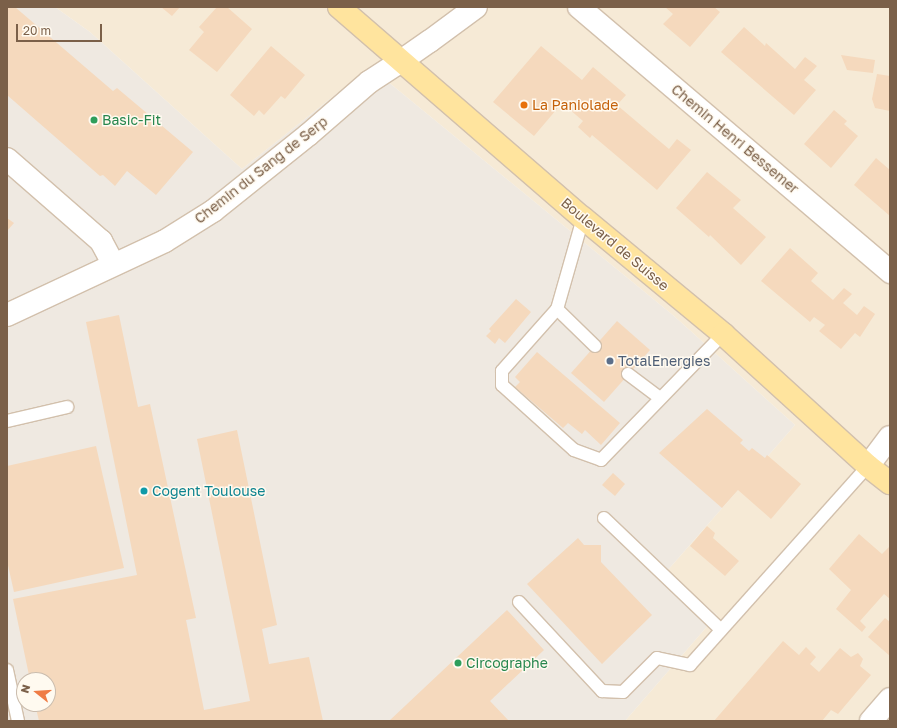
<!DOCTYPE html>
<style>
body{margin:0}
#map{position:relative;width:897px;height:728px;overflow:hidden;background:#fef7e8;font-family:"Golos Text",sans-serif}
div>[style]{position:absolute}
.residential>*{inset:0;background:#f6ead6}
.industrial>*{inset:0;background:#efe9e1}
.building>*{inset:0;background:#f5d9bd}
.roads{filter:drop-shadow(1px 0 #d2c0ac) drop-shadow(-1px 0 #d2c0ac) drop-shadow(0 1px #d2c0ac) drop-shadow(0 -1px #d2c0ac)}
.service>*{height:12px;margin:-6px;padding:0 6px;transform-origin:6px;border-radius:6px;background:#fff}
.minor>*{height:22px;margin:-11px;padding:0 11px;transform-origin:11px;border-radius:11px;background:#fff}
.tertiary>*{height:22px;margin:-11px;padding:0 11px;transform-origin:11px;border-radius:11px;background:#fff}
.primary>*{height:22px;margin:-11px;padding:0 11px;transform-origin:11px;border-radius:11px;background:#ffe49e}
.dots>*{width:11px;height:11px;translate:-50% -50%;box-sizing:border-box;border:2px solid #fffaf0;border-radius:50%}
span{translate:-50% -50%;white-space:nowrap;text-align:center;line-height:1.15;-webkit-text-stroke:3px #fffaf0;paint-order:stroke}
.food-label{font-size:14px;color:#c56008}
.left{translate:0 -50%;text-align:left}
.leisure-label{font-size:14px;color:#27864d}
.street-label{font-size:14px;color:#7b6049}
.service-label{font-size:14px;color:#4e5e75}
.culture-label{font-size:14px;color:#0d838f}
.frame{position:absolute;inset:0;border:8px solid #7b6049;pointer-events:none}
.north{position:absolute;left:16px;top:672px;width:40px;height:40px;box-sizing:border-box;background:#fffaf0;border:1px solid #cabcad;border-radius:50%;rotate:287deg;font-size:11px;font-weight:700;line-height:16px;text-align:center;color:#7b6049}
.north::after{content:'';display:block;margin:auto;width:14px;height:18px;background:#ef7c45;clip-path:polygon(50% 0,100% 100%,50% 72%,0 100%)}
.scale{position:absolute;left:16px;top:24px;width:86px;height:18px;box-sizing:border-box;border:2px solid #7b6049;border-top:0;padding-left:5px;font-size:12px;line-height:14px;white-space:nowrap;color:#7b6049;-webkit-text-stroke:3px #fffaf0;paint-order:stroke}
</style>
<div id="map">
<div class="residential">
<div style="clip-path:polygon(55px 7px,890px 7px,890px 721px,625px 721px,717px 615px,667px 571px,795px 425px,674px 316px,370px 67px,242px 169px,90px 32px)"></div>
</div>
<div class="industrial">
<div style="clip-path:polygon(evenodd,7px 7px,55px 7px,90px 32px,242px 169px,370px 67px,674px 316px,795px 425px,667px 571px,717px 615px,625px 721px,7px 721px,7px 7px,24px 680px,48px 680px,48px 704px,24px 704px,24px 680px)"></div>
</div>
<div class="building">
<div style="clip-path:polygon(7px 7px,15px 7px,113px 91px,117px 88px,193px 152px,156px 195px,127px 171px,115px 186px,103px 175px,100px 176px,7px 95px)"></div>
<div style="clip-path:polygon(161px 7px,180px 7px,172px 16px)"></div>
<div style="clip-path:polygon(217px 7px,227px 7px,252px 29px,217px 72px,189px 50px,204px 32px,199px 27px)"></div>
<div style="clip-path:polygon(665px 7px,714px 7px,720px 12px,690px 47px,663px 24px,673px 14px)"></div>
<div style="clip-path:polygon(744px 27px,765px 46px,766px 43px,795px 69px,805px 57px,817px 66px,804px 80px,816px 90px,794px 115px,721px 52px)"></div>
<div style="clip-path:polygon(271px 46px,305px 75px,285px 99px,281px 96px,264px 115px,259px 110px,254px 116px,230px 95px)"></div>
<div style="clip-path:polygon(541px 46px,582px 80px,593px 67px,626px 95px,617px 105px,650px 133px,669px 149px,677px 139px,691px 150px,657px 190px,592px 135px,590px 138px,578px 127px,583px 121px,562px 103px,534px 136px,493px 102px)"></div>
<div style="clip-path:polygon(841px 55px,875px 60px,873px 73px,847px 70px)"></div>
<div style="clip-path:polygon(877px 74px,890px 76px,890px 111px,875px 108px,872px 99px)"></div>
<div style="clip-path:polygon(834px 110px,847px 121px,844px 124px,858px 136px,831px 168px,804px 144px)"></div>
<div style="clip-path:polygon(876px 158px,890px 170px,890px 216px,854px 185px)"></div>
<div style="clip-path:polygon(707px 172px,741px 200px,733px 208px,766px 237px,741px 265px,710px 235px,709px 237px,676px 208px)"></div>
<div style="clip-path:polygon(7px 218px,14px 223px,7px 231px)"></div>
<div style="clip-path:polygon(790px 248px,818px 273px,811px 281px,833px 300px,844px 288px,852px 294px,843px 303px,857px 315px,864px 306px,875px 314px,860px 337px,855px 333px,841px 349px,819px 331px,825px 325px,814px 317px,810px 322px,761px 281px)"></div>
<div style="clip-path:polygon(516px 299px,531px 312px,505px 343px,499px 338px,495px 344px,486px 336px,491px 331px,489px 329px)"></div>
<div style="clip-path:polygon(119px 315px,138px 407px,150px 404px,196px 618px,186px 620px,204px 710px,250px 701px,197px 439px,237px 430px,277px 625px,262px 629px,269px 664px,309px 657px,323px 721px,39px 721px,35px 704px,48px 704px,48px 680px,30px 680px,13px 599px,137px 575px,86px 322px)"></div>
<div style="clip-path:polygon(617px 321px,650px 350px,604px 402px,571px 373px)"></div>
<div style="clip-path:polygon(537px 352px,620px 423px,601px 445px,585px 430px,582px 434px,568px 423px,563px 428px,515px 387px,520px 382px,515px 377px)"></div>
<div style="clip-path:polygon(707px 409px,743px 440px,740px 443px,749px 451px,752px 448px,765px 458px,767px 455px,801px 484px,771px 519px,738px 490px,722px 508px,659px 453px)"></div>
<div style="clip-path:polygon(96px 446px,124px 568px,14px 592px,7px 561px,7px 466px)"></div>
<div style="clip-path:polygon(613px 473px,625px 484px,615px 496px,602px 485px)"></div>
<div style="clip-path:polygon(707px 526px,715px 533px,713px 538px,739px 561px,725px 576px,690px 546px)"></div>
<div style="clip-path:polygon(859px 534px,882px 554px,890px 546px,890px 599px,884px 594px,860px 621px,866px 627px,862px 632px,836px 609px,851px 590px,829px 569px)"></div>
<div style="clip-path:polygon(578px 538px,584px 545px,601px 545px,601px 562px,652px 615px,602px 664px,527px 584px)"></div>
<div style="clip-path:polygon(507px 610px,544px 650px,490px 701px,509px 721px,389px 721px)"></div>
<div style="clip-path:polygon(885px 618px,890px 622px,890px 656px,868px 637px)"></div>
<div style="clip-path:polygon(783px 641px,799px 655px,806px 647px,816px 657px,810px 664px,819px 672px,840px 648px,851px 657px,858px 653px,863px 659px,860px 666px,871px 675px,838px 714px,831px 710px,822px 721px,714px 721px)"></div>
</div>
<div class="roads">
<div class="service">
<div style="left:583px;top:218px;width:95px;rotate:105.9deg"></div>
<div style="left:557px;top:309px;width:53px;rotate:44.2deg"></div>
<div style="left:557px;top:309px;width:83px;rotate:131.6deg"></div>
<div style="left:502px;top:371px;width:14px;rotate:90deg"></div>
<div style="left:502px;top:385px;width:97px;rotate:42.1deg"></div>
<div style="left:574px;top:450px;width:29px;rotate:20deg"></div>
<div style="left:601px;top:460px;width:175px;rotate:-45.9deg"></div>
<div style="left:628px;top:374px;width:40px;rotate:37deg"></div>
<div style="left:7px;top:421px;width:62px;rotate:-13.1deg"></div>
<div style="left:604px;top:518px;width:161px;rotate:43.7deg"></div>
<div style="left:519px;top:602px;width:122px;rotate:47deg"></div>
<div style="left:602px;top:691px;width:21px;rotate:3deg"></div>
<div style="left:623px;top:692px;width:48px;rotate:-45deg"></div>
<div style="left:657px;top:658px;width:34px;rotate:12deg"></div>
<div style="left:690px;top:665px;width:267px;rotate:-48.2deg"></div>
<div style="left:7px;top:670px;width:52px;rotate:77.8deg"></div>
</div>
<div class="minor">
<div style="left:579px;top:7px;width:409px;rotate:40.4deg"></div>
<div style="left:7px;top:159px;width:125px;rotate:41.1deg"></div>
<div style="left:101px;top:241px;width:26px;rotate:62deg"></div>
<div style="left:7px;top:315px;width:174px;rotate:-25.1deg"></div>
<div style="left:165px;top:241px;width:57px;rotate:-32deg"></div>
<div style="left:213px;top:211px;width:122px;rotate:-38.7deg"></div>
<div style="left:308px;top:135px;width:81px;rotate:-41deg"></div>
<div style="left:369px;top:82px;width:38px;rotate:-33deg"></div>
<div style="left:868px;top:466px;width:36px;rotate:-53deg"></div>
<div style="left:871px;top:721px;width:29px;rotate:-49deg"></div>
</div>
<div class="tertiary">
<div style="left:401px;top:61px;width:35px;rotate:-35deg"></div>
<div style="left:430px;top:41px;width:57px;rotate:-36.5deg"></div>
</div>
<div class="primary">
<div style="left:339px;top:7px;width:323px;rotate:40.9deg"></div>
<div style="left:583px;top:218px;width:182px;rotate:39.6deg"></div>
<div style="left:723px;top:334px;width:196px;rotate:42.3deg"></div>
<div style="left:868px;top:466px;width:28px;rotate:38deg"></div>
</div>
</div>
<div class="dots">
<div style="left:524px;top:105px;background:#e8710a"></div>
<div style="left:94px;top:120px;background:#2e9e5b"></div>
<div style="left:610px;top:361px;background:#5c6f8a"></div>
<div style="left:144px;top:491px;background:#0f9aa8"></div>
<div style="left:458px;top:663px;background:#2e9e5b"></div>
</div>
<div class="food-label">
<span class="left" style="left:532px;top:105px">La Paniolade</span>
</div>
<div class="leisure-label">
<span class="left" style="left:102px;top:120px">Basic-Fit</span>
<span class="left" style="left:466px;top:663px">Circographe</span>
</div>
<div class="street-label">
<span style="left:735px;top:139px;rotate:40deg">Chemin Henri Bessemer</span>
<span style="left:261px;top:170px;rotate:-38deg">Chemin du Sang de Serp</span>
<span style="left:615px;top:244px;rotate:40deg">Boulevard de Suisse</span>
</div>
<div class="service-label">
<span class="left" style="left:618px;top:361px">TotalEnergies</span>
</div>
<div class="culture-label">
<span class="left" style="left:152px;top:491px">Cogent Toulouse</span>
</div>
<div class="frame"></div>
<div class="north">N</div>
<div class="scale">20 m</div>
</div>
